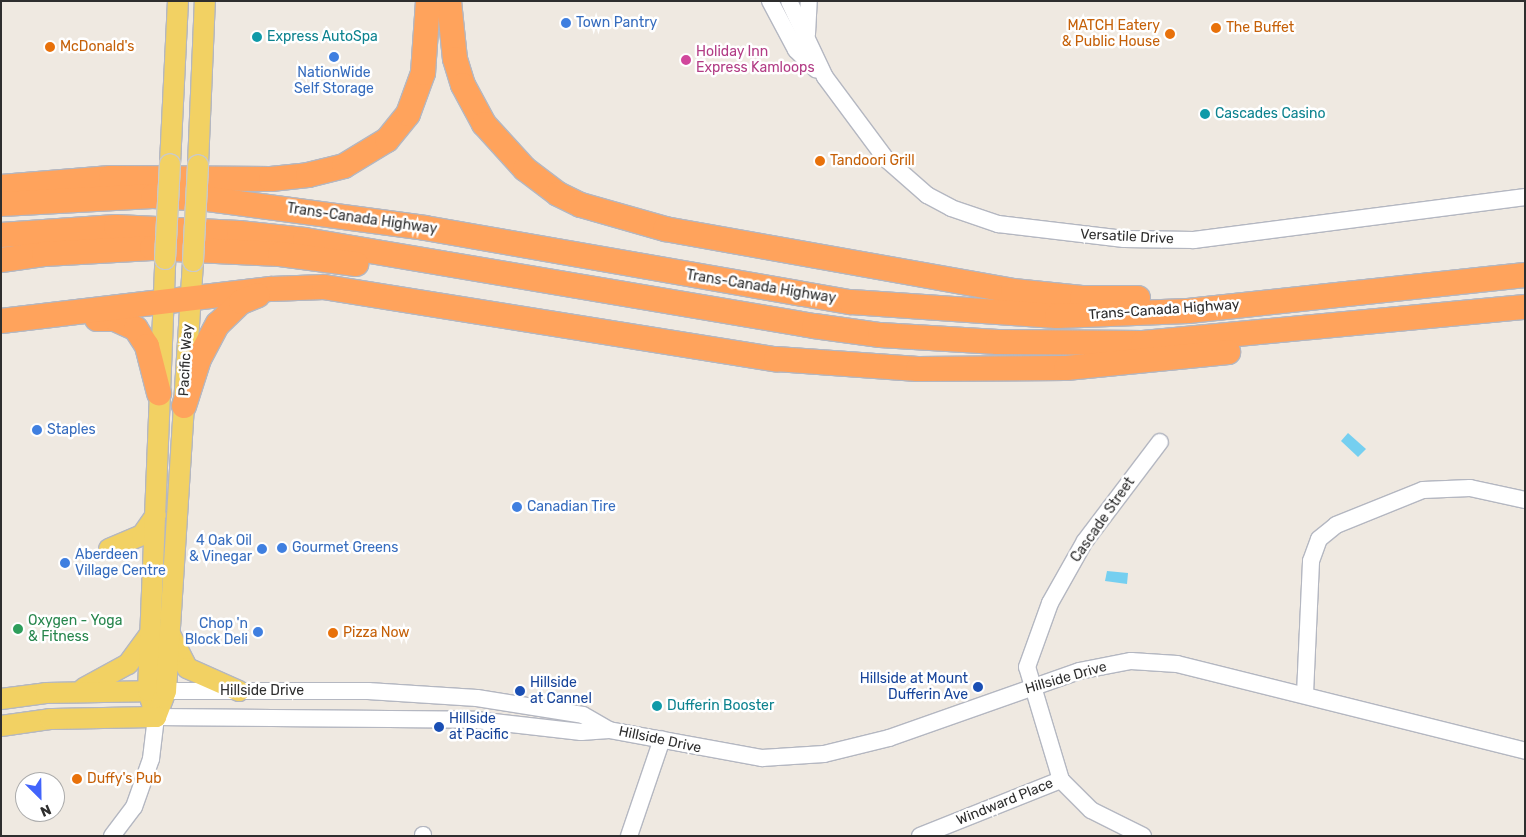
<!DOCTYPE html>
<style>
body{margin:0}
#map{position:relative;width:1526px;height:837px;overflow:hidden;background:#efe9e1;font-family:Rubik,sans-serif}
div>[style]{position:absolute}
.water>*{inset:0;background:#75cff0}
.roads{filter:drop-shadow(1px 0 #b4b7c1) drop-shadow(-1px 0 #b4b7c1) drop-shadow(0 1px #b4b7c1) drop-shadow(0 -1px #b4b7c1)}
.minor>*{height:16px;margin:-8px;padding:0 8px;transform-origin:8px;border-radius:8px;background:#fff}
.major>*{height:20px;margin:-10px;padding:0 10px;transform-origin:10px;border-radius:10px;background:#f2d163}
.highway>*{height:24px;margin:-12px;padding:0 12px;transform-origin:12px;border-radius:12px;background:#ffa35c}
.bridges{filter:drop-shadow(1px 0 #c9c9c9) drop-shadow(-1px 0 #c9c9c9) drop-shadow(0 1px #c9c9c9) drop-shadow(0 -1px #c9c9c9)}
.major-bridge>*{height:20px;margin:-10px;padding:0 10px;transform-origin:10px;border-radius:10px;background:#f2d163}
.dots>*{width:14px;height:14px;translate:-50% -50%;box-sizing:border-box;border:2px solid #fff;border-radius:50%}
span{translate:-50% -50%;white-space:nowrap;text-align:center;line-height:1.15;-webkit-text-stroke:5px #fff;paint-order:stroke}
.shop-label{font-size:14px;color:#366cbe}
.left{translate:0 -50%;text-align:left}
.right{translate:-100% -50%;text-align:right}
.food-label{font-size:14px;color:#c56008}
.culture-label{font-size:14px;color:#0d838f}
.hotel-label{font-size:14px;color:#b23c85}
.street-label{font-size:14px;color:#2e2e2e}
.leisure-label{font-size:14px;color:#27864d}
.transit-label{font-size:14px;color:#164399}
.frame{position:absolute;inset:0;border:2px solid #2e2e2e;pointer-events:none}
.north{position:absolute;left:15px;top:772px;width:50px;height:50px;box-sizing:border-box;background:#fff;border:1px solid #ababab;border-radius:50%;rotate:157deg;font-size:14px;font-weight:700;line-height:20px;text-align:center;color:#2e2e2e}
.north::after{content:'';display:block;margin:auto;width:18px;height:22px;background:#4264fb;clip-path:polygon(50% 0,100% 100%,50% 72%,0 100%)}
</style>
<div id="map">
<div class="water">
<div style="clip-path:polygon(1348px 433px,1366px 449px,1358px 457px,1341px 441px)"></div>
<div style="clip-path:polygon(1107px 571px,1128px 573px,1127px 584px,1105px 581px)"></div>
</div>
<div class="roads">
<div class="minor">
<div style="left:770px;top:1px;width:55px;rotate:62deg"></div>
<div style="left:796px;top:50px;width:28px;rotate:44deg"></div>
<div style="left:789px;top:1px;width:84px;rotate:64.7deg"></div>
<div style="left:825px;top:77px;width:102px;rotate:53.4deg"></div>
<div style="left:886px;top:159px;width:55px;rotate:41.3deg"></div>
<div style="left:927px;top:195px;width:27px;rotate:28deg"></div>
<div style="left:951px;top:208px;width:50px;rotate:18.8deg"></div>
<div style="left:998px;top:224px;width:127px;rotate:6.8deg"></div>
<div style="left:1124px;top:239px;width:70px;rotate:0.8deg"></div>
<div style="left:1194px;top:240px;width:334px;rotate:-7.4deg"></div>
<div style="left:807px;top:34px;width:33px;rotate:-87deg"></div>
<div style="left:166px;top:691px;width:202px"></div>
<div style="left:368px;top:691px;width:109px;rotate:3.7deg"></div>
<div style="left:477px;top:698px;width:107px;rotate:9.1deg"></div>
<div style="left:583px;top:715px;width:30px;rotate:30deg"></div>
<div style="left:1305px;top:694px;width:133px;rotate:-87.4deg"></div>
<div style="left:1311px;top:561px;width:23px;rotate:-70deg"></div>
<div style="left:1319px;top:539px;width:22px;rotate:-39deg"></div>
<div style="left:1336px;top:525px;width:94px;rotate:-21.9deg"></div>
<div style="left:1423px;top:490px;width:47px;rotate:-2.4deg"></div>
<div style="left:1470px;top:488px;width:56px;rotate:12.3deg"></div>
<div style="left:423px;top:835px;width:1px;rotate:90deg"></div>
<div style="left:112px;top:836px;width:36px;rotate:-53deg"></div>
<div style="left:134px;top:807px;width:51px;rotate:-70.5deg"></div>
<div style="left:151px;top:759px;width:42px;rotate:-83.2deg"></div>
<div style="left:156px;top:717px;width:320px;rotate:0.5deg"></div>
<div style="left:476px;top:720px;width:106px;rotate:6.5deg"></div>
<div style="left:581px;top:732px;width:28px;rotate:-4deg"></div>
<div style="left:609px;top:730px;width:156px;rotate:10.4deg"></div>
<div style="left:762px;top:758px;width:62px;rotate:-3.7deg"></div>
<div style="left:824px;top:754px;width:67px;rotate:-13.8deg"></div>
<div style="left:889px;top:738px;width:201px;rotate:-19.4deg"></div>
<div style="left:1079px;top:671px;width:53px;rotate:-10.9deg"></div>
<div style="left:1131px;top:661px;width:46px;rotate:3.7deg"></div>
<div style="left:1177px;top:664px;width:359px;rotate:14deg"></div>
<div style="left:629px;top:836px;width:102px;rotate:-71.2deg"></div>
<div style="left:920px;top:836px;width:152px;rotate:-21.7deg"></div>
<div style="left:1143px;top:836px;width:58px;rotate:-153.4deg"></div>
<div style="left:1091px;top:810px;width:42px;rotate:-135deg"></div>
<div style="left:1061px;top:780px;width:118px;rotate:-106.7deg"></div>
<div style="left:1027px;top:667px;width:68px;rotate:-70.2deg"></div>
<div style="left:1050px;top:603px;width:71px;rotate:-60.6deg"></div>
<div style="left:1085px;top:541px;width:124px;rotate:-52.9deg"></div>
</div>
<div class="major">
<div style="left:170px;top:164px;width:163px;rotate:-87.2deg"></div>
<div style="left:198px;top:165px;width:164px;rotate:-87.6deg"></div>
<div style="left:109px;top:549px;width:36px;rotate:-23deg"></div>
<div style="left:142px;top:535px;width:24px;rotate:-55deg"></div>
<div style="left:170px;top:634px;width:38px;rotate:63deg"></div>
<div style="left:187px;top:668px;width:57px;rotate:23.9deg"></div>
<div style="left:84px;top:688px;width:50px;rotate:-28.6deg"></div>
<div style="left:128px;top:664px;width:37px;rotate:-54deg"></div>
<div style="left:1px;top:699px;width:45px;rotate:-7.6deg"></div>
<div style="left:46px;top:693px;width:115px;rotate:-1deg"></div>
<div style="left:156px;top:717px;width:27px;rotate:-107deg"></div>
<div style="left:148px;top:691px;width:432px;rotate:-87.7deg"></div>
<div style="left:156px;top:717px;width:28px;rotate:-69deg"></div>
<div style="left:166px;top:691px;width:431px;rotate:-86.4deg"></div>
<div style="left:1px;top:726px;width:49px;rotate:-8.1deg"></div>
<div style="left:50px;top:719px;width:106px;rotate:-1.1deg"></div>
</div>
<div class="highway">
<div style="left:449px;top:1px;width:58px;rotate:84.1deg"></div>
<div style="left:455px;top:59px;width:27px;rotate:73deg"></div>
<div style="left:463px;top:85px;width:44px;rotate:61.7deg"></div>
<div style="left:484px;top:124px;width:61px;rotate:47.7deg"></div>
<div style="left:525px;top:169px;width:41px;rotate:37.1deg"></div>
<div style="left:558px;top:194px;width:25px;rotate:26deg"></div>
<div style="left:581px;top:205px;width:87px;rotate:15.9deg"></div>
<div style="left:665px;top:229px;width:353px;rotate:10.1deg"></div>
<div style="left:1013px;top:291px;width:69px;rotate:5.8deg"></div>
<div style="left:1082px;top:298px;width:56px"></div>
<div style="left:1px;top:187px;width:110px;rotate:-4.7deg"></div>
<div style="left:111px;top:178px;width:160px;rotate:0.4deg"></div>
<div style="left:271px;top:179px;width:37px;rotate:-6deg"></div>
<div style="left:308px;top:175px;width:37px;rotate:-14deg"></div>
<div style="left:344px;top:166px;width:50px;rotate:-31.2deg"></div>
<div style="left:387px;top:140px;width:33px;rotate:-51deg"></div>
<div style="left:408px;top:114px;width:44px;rotate:-69.9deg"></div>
<div style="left:423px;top:73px;width:72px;rotate:-86deg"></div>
<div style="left:1px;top:204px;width:152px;rotate:-3deg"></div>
<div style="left:153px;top:196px;width:55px;rotate:3.1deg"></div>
<div style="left:208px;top:199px;width:219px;rotate:7.6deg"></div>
<div style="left:425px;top:228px;width:432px;rotate:9.9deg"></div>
<div style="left:851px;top:302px;width:206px;rotate:3.9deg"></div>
<div style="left:1057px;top:316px;width:131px;rotate:-2.2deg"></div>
<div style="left:1188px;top:311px;width:339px;rotate:-6.1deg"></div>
<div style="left:1px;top:235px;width:115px;rotate:-4deg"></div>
<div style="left:116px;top:227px;width:123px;rotate:2.8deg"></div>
<div style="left:239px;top:233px;width:66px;rotate:6.1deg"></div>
<div style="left:305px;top:240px;width:516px;rotate:9.59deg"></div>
<div style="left:814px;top:326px;width:67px;rotate:7.8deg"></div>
<div style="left:880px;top:335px;width:118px;rotate:3.4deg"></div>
<div style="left:998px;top:342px;width:145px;rotate:0.4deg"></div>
<div style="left:1143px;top:343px;width:384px;rotate:-5.4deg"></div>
<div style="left:1px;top:260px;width:43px;rotate:-7.9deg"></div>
<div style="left:44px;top:254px;width:108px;rotate:-3.2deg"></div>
<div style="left:152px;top:248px;width:128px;rotate:2.7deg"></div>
<div style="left:280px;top:254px;width:77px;rotate:7.5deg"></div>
<div style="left:97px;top:319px;width:18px"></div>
<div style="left:115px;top:319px;width:23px;rotate:25deg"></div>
<div style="left:136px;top:329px;width:20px;rotate:57deg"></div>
<div style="left:147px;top:346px;width:49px;rotate:75.7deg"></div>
<div style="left:1px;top:321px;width:272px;rotate:-6.8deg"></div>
<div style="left:271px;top:289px;width:53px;rotate:-2.2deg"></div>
<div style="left:324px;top:287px;width:458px;rotate:9.1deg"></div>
<div style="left:776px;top:359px;width:142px;rotate:4deg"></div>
<div style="left:918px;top:369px;width:148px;rotate:-0.4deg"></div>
<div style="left:1066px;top:368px;width:163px;rotate:-5.6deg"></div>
<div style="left:184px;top:406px;width:49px;rotate:-72.3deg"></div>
<div style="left:199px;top:359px;width:40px;rotate:-62deg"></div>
<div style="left:218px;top:324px;width:32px;rotate:-44deg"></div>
<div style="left:241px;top:302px;width:18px;rotate:-22deg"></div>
</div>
</div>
<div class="bridges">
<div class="major-bridge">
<div style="left:165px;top:259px;width:95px;rotate:-87deg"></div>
<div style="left:193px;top:261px;width:96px;rotate:-87deg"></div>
</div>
</div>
<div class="dots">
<div style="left:566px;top:23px;background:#3f7fe0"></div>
<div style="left:1216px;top:28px;background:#e8710a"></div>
<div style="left:1170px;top:34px;background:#e8710a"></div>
<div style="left:257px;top:37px;background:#0f9aa8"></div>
<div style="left:50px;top:47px;background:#e8710a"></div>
<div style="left:334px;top:57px;background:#3f7fe0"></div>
<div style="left:686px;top:60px;background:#d1479c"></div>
<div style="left:1205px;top:114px;background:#0f9aa8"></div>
<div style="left:820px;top:161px;background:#e8710a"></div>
<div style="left:37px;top:430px;background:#3f7fe0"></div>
<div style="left:517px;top:507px;background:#3f7fe0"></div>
<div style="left:282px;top:548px;background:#3f7fe0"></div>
<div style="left:262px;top:549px;background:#3f7fe0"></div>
<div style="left:65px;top:563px;background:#3f7fe0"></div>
<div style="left:18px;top:629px;background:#2e9e5b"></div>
<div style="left:258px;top:632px;background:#3f7fe0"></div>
<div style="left:333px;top:633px;background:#e8710a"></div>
<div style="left:978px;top:687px;background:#1a4fb4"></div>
<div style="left:520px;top:691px;background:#1a4fb4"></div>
<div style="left:657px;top:706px;background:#0f9aa8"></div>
<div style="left:439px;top:727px;background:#1a4fb4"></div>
<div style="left:77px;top:779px;background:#e8710a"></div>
</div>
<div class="shop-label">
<span class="left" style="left:576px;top:23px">Town Pantry</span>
<span style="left:334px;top:81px">NationWide<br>Self Storage</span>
<span class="left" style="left:47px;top:430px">Staples</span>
<span class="left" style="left:527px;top:507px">Canadian Tire</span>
<span class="right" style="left:252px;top:549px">4 Oak Oil<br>&amp; Vinegar</span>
<span class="left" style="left:292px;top:548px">Gourmet Greens</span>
<span class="left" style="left:75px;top:563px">Aberdeen<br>Village Centre</span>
<span class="right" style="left:248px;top:632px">Chop 'n<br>Block Deli</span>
</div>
<div class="food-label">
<span class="right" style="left:1160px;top:34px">MATCH Eatery<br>&amp; Public House</span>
<span class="left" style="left:1226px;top:28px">The Buffet</span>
<span class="left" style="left:60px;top:47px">McDonald's</span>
<span class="left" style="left:830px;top:161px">Tandoori Grill</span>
<span class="left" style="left:343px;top:633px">Pizza Now</span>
<span class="left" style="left:87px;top:779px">Duffy's Pub</span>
</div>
<div class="culture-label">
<span class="left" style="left:267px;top:37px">Express AutoSpa</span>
<span class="left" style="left:1215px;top:114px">Cascades Casino</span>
<span class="left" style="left:667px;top:706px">Dufferin Booster</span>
</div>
<div class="hotel-label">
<span class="left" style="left:696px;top:60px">Holiday Inn<br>Express Kamloops</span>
</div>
<div class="street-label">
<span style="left:362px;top:219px;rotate:8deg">Trans-Canada Highway</span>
<span style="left:1127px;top:237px;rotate:3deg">Versatile Drive</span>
<span style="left:761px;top:287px;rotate:9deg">Trans-Canada Highway</span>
<span style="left:1164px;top:310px;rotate:-4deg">Trans-Canada Highway</span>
<span style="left:186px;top:360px;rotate:-87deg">Pacific Way</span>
<span style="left:1103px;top:520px;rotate:-55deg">Cascade Street</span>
<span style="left:1066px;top:678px;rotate:-16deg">Hillside Drive</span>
<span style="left:262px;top:691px">Hillside Drive</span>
<span style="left:660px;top:740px;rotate:12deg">Hillside Drive</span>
<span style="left:1005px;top:802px;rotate:-22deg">Windward Place</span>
</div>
<div class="leisure-label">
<span class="left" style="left:28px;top:629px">Oxygen - Yoga<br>&amp; Fitness</span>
</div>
<div class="transit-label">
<span class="right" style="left:968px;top:687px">Hillside at Mount<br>Dufferin Ave</span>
<span class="left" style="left:530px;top:691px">Hillside<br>at Cannel</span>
<span class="left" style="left:449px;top:727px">Hillside<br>at Pacific</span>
</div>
<div class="frame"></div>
<div class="north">N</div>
</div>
